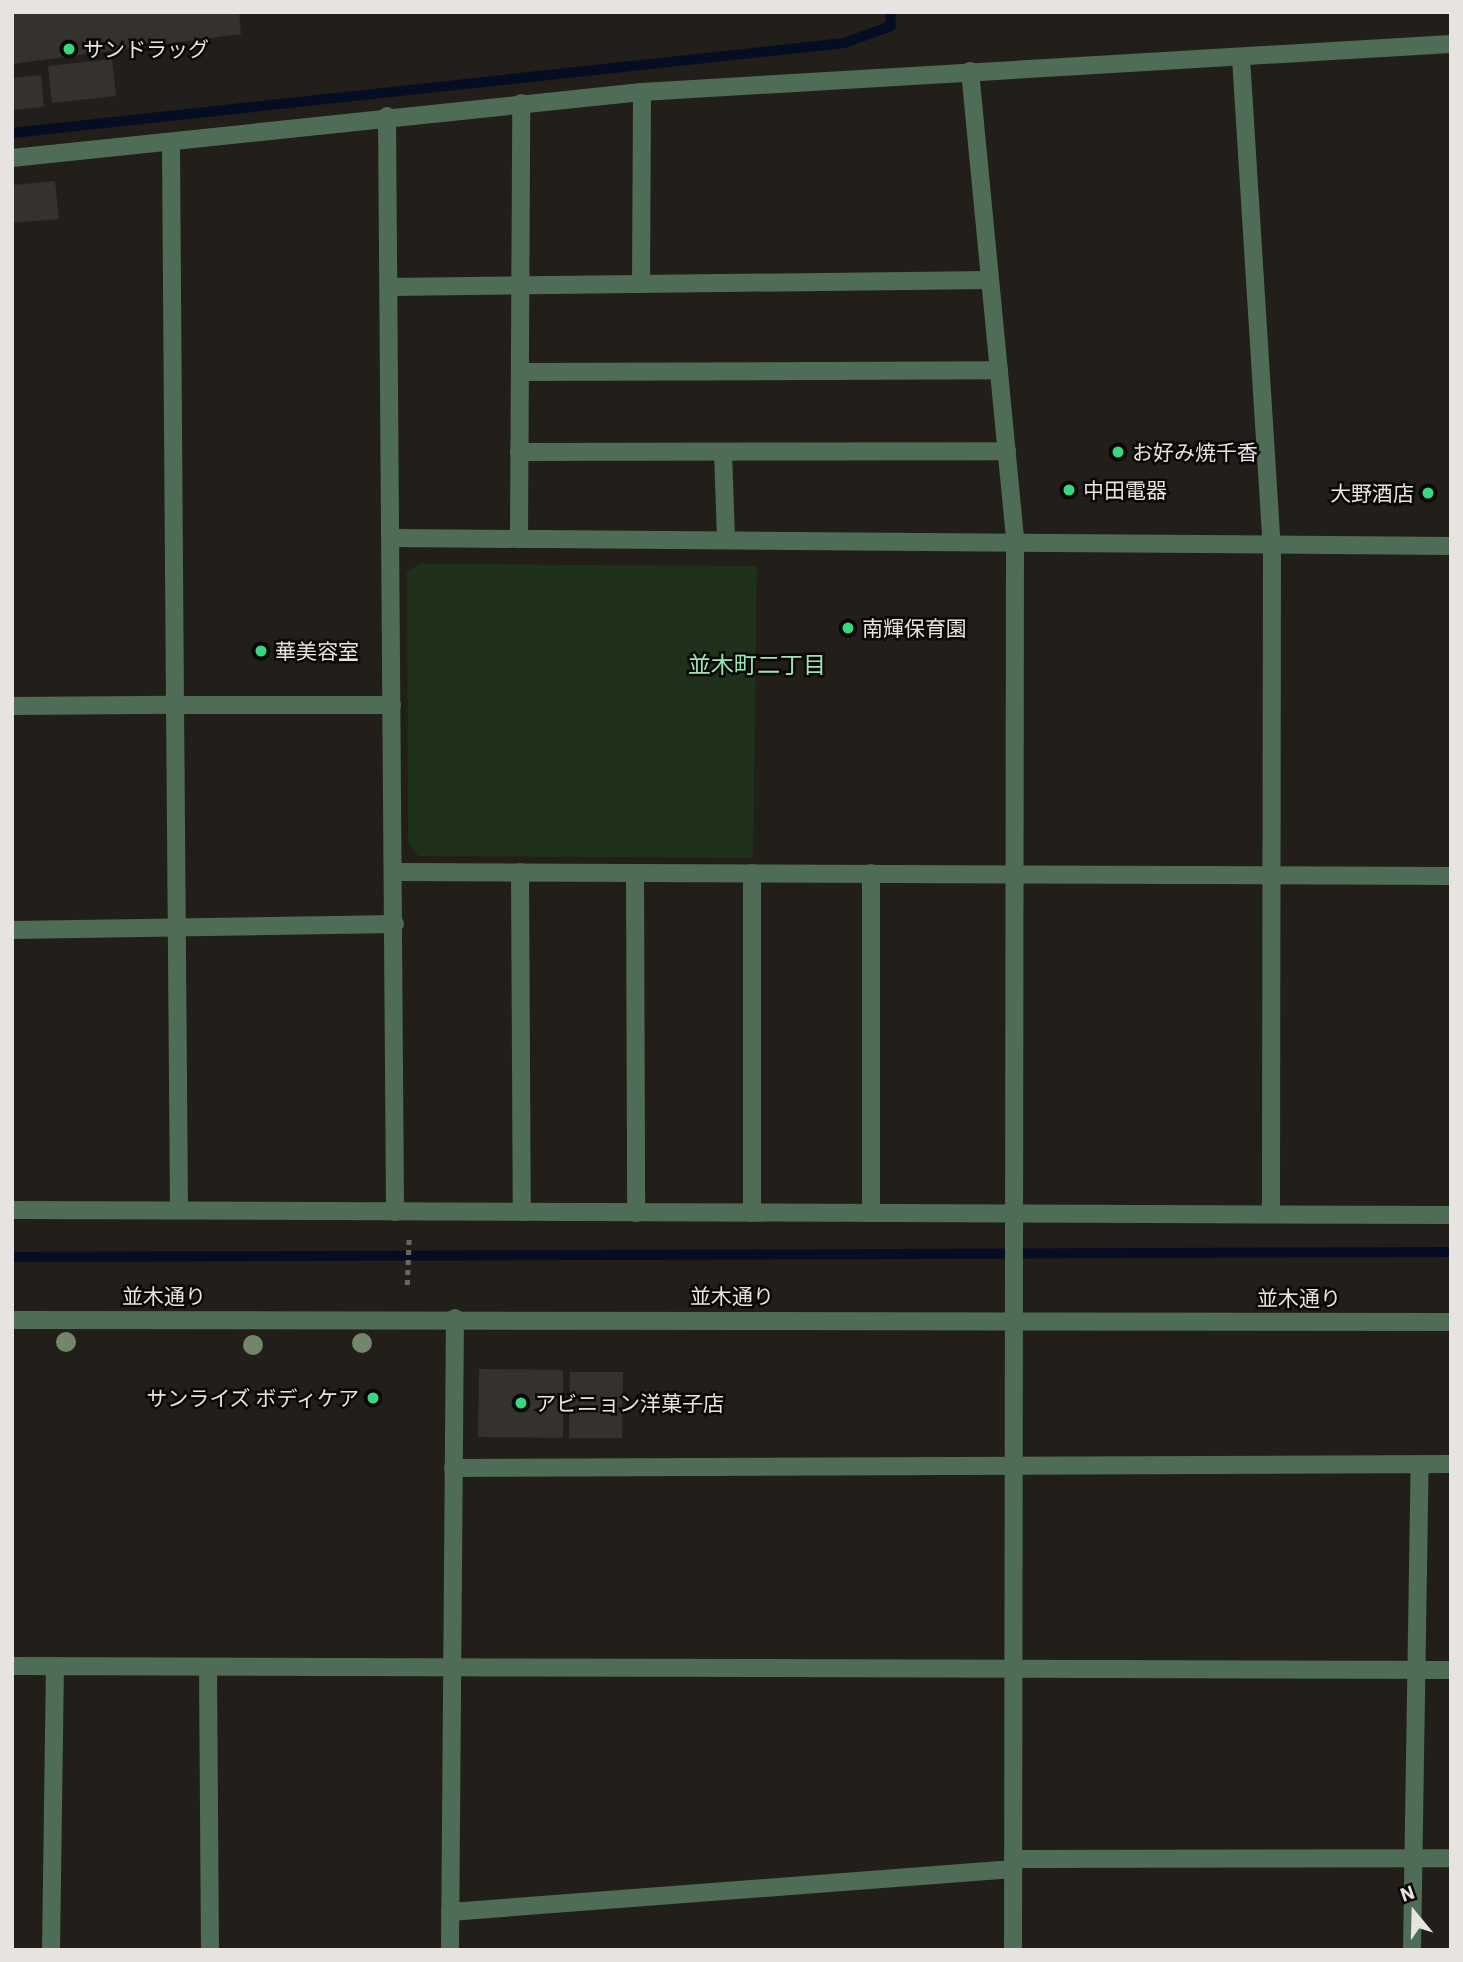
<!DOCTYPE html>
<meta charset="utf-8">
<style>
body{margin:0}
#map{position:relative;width:1463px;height:1962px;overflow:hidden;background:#221e1a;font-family:"IBM Plex Sans","Noto Sans JP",sans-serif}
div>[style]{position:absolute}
.green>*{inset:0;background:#1f311b}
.stream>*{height:10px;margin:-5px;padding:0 5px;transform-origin:5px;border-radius:5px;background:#050d23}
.building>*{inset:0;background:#35312d}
.path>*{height:4.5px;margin-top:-2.25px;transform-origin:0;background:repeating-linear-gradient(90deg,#6a6663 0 5px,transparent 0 10px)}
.minor>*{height:18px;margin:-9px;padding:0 9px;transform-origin:9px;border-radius:9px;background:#4f6c56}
.tertiary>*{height:18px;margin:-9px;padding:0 9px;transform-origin:9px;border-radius:9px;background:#4f6c56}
.trees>*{width:20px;height:20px;margin:-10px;border-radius:50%;background:#728669}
.dots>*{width:19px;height:19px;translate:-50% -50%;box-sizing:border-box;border:4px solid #0a0807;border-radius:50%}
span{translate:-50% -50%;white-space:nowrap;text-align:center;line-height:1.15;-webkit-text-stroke:5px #0a0807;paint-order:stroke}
.poi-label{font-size:21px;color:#e6e3e1}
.left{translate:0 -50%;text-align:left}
.right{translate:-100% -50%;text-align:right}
.street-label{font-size:21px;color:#e6e3e1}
.neighbourhood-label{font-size:23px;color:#9ce4b3}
.frame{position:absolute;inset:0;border:14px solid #e6e3e1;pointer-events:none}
.north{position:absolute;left:1379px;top:1878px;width:70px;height:70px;-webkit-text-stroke:5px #0a0807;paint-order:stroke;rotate:341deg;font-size:19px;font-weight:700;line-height:28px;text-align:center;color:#e6e3e1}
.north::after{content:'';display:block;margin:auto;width:24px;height:32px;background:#e6e3e1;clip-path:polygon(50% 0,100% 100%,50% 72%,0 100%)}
</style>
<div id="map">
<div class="green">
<div style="clip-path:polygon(420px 564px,757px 566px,753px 858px,418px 856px,408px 841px,407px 572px)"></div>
</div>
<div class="stream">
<div style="left:12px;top:133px;width:837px;rotate:-6.17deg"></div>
<div style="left:844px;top:43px;width:50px;rotate:-19.9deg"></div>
<div style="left:891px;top:26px;width:14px;rotate:-94deg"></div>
<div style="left:12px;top:1257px;width:1439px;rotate:-0.2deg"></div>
</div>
<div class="building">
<div style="clip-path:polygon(12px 12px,239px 12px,241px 34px,12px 64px)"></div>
<div style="clip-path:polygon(112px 59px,116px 96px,52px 103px,48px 66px)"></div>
<div style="clip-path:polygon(41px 75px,44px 107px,12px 110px,12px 78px)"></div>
<div style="clip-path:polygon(55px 181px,59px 219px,12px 223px,12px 185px)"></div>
<div style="clip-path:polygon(479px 1369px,563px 1370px,563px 1438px,478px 1437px)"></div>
<div style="clip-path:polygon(570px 1372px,623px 1372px,622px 1438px,569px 1438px)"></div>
</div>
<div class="path">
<div style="left:407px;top:1285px;width:48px;rotate:-87.6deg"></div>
</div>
<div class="minor">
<div style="left:1241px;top:58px;width:489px;rotate:86.4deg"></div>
<div style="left:1272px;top:546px;width:668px;rotate:90.09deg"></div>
<div style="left:387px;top:116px;width:1096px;rotate:89.58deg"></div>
<div style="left:12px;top:158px;width:633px;rotate:-5.98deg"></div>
<div style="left:642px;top:92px;width:810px;rotate:-3.4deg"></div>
<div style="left:641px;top:284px;width:192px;rotate:-89.7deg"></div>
<div style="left:389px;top:287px;width:600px;rotate:-0.67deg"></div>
<div style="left:520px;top:372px;width:479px;rotate:-0.2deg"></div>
<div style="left:519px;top:452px;width:488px;rotate:-0.1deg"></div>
<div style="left:723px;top:452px;width:87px;rotate:88deg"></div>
<div style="left:392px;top:538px;width:1059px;rotate:0.43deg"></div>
<div style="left:519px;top:539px;width:436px;rotate:-89.7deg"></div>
<div style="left:12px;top:706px;width:163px;rotate:-0.4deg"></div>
<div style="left:175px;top:705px;width:562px;rotate:-90.41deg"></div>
<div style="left:395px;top:872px;width:1056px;rotate:0.22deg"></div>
<div style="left:520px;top:872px;width:340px;rotate:89.7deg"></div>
<div style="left:635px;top:873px;width:340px;rotate:89.8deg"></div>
<div style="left:752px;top:873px;width:340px;rotate:90deg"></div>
<div style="left:871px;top:873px;width:340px;rotate:90deg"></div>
<div style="left:12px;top:930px;width:383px;rotate:-0.9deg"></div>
<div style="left:179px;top:1209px;width:504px;rotate:-90.45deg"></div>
<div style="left:175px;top:705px;width:217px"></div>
<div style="left:12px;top:1210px;width:1439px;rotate:0.2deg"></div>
<div style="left:453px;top:1468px;width:998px;rotate:-0.23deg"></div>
<div style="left:12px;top:1666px;width:1439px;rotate:0.16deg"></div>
<div style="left:208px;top:1667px;width:283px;rotate:89.6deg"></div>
<div style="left:1013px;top:1859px;width:438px;rotate:-0.1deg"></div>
<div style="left:450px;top:1912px;width:565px;rotate:-4.37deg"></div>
<div style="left:51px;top:1950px;width:284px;rotate:-89.2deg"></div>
<div style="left:450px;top:1950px;width:632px;rotate:-89.55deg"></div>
<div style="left:1412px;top:1950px;width:485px;rotate:-89.1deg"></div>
</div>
<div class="tertiary">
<div style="left:970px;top:71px;width:472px;rotate:84.5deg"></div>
<div style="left:1015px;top:541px;width:1409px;rotate:90.08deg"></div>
<div style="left:12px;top:1320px;width:1439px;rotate:0.08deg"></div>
</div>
<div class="trees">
<div style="left:66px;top:1342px"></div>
<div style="left:362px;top:1343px"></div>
<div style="left:253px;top:1345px"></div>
</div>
<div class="dots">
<div style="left:69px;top:49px;background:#37d880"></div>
<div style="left:1118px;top:452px;background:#37d880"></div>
<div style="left:1069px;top:490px;background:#37d880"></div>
<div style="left:1428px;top:493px;background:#37d880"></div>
<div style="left:848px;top:628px;background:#37d880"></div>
<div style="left:261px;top:651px;background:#37d880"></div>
<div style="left:373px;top:1398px;background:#37d880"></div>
<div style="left:521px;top:1403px;background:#37d880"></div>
</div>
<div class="poi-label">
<span class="left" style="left:83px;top:49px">サンドラッグ</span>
<span class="left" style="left:1132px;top:452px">お好み焼千香</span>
<span class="left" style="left:1083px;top:490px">中田電器</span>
<span class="right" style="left:1414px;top:493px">大野酒店</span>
<span class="left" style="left:862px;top:628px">南輝保育園</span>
<span class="left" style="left:275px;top:651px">華美容室</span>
<span class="right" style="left:359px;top:1398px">サンライズ ボディケア</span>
<span class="left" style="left:535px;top:1403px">アビニョン洋菓子店</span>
</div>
<div class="street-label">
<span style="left:164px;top:1296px">並木通り</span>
<span style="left:732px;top:1296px">並木通り</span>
<span style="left:1299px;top:1298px">並木通り</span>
</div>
<div class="neighbourhood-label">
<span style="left:757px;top:664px">並木町二丁目</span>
</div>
<div class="frame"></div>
<div class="north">N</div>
</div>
